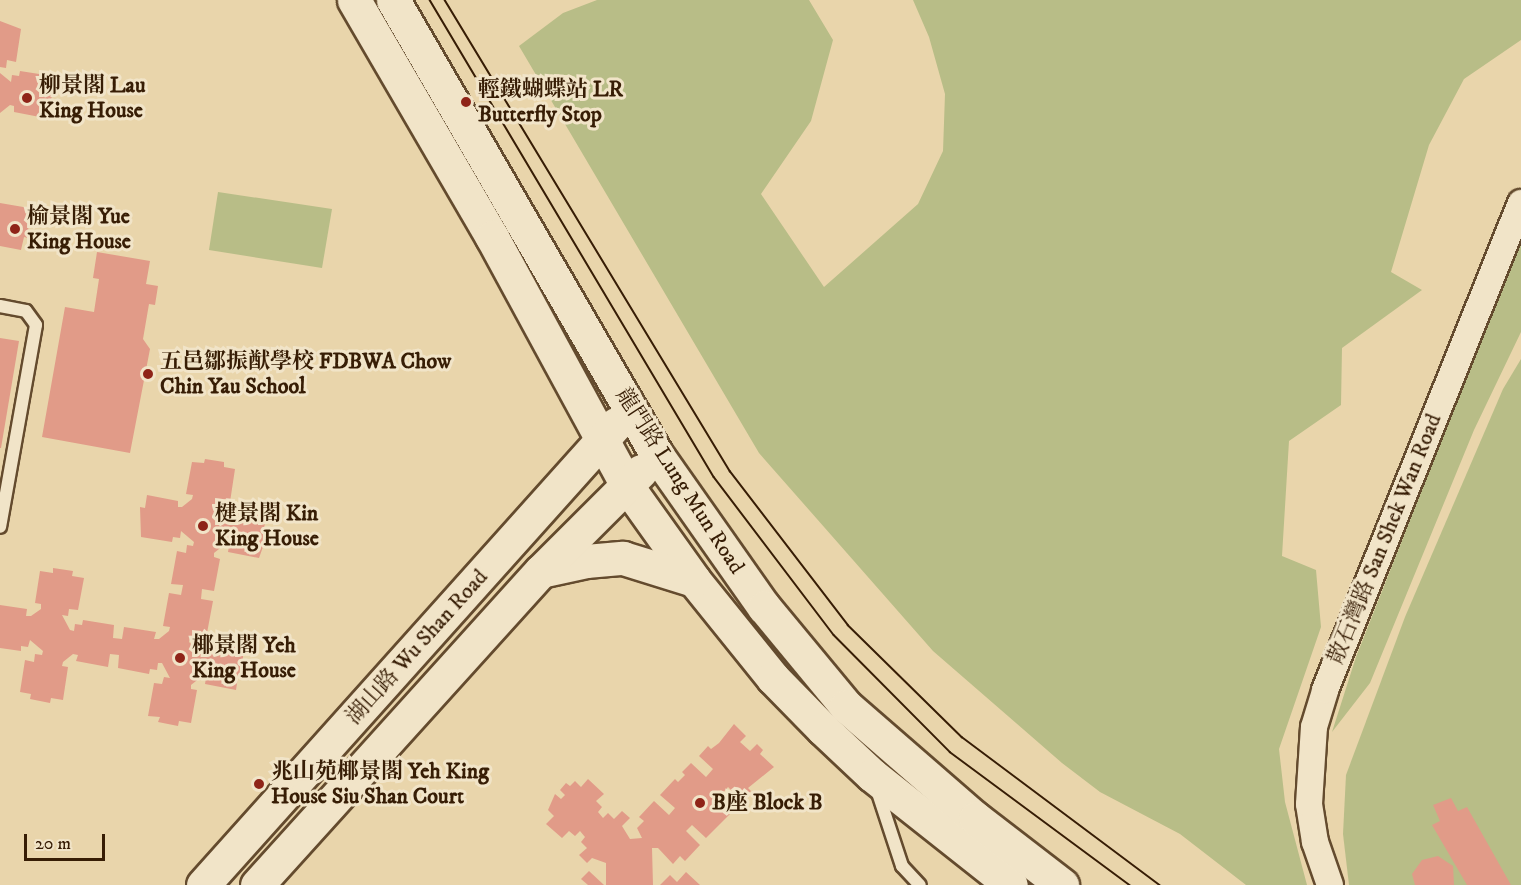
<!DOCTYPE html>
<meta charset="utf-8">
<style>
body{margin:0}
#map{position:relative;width:1521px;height:885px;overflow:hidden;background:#e9d5ab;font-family:"IM FELL DW Pica","Noto Serif TC",serif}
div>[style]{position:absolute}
.green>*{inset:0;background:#b8bd87}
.building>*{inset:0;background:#e19b88}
.roads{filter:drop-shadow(2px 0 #644b2e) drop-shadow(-2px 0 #644b2e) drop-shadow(0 2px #644b2e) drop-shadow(0 -2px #644b2e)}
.lane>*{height:12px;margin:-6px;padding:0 6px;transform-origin:6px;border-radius:6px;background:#f1e4c8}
.street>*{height:26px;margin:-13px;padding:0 13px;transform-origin:13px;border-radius:13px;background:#f1e4c8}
.secondary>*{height:33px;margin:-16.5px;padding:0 16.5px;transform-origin:16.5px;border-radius:16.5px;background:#f1e4c8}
.tram>*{height:1.5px;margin:-0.75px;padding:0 0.75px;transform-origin:0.75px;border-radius:0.75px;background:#371d05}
.dots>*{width:16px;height:16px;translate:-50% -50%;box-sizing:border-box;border:3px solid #f1e4c8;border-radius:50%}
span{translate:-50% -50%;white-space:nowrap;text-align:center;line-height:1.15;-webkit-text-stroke:6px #f1e4c8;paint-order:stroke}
.poi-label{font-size:22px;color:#371d05;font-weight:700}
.left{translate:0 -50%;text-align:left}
.street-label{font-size:22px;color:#371d05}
.scale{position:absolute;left:24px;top:834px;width:81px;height:27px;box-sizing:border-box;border:3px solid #371d05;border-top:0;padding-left:8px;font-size:18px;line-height:21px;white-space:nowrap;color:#371d05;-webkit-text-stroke:4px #f1e4c8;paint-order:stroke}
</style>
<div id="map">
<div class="green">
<div style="clip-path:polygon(597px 0,809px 0,833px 40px,811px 121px,761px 194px,824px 287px,918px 204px,943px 151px,945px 94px,929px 37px,913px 0,1521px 0,1521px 40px,1464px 79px,1429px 145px,1391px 272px,1422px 290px,1342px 348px,1341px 405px,1289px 441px,1282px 556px,1316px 570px,1321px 627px,1279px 749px,1285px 802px,1307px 885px,1246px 885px,1180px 834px,1100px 792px,1062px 763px,933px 651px,759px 453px,519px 46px,563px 13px)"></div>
<div style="clip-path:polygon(218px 192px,332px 209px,322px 268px,209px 250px)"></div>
<div style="clip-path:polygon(1521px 239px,1521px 332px,1474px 430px,1370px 683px,1332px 732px,1356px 657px)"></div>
<div style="clip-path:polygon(1521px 359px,1521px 885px,1349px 885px,1343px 834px,1346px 775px,1405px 617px,1503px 389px)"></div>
</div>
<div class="building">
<div style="clip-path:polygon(0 21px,21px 29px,16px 62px,7px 60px,6px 68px,0 67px)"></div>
<div style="clip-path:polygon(20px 71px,52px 76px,49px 89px,54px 90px,45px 118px,14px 112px,14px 106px,10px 105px,0 113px,0 73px,11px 82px,12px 75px,19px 76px)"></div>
<div style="clip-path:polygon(0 203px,29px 208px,28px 238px,24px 237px,21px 250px,0 246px)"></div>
<div style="clip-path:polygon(97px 252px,150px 261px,146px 284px,158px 286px,155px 305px,149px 304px,143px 339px,150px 349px,130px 453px,42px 437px,65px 307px,94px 312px,99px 279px,93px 278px)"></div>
<div style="clip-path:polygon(0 338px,19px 341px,1px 448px,0 448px)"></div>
<div style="clip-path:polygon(205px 459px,224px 462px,224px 467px,235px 469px,230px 502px,221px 500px,220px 507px,213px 506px,221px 521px,225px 522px,226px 515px,233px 516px,234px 511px,266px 516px,264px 529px,269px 530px,259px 558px,228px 552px,229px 546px,224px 545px,214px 553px,214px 557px,220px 559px,214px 591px,202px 589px,201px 599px,213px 601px,207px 633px,198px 632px,196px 639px,190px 638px,189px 642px,202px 654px,203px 647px,210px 648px,211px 643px,243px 648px,243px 678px,238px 677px,236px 690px,205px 684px,206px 678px,201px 677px,191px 685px,191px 689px,197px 690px,191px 723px,179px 721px,178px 726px,158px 722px,160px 717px,148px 716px,154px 683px,162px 684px,164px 677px,170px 678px,162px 663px,158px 663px,157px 670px,150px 669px,149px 674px,118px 668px,119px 655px,110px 654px,108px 667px,76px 661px,78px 655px,73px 654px,63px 662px,62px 666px,68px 667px,63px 700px,51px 698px,50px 703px,30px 699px,31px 694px,20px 692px,25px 660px,34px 662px,35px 654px,42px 655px,43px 651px,30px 640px,28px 647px,21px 646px,21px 651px,0 648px,0 605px,27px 609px,26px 616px,31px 616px,41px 609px,41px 604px,35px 603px,40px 571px,53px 573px,53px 568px,73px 571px,72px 576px,84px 578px,78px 610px,69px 609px,68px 616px,62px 615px,70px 630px,74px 631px,75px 624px,82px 625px,83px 620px,114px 625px,113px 638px,122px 639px,124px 627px,156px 632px,154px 639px,159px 639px,169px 631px,170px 627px,163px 626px,169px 593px,181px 595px,183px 585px,171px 584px,177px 551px,186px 553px,187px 545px,193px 546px,194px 542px,181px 531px,180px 538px,173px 537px,172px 542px,141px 537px,140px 507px,145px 508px,147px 495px,178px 501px,178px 507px,182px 507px,192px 499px,193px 495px,186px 494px,192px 462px,204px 463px)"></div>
<div style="clip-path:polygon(734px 724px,746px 736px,740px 742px,750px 751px,757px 744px,763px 750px,760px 754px,774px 767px,748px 788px,751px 791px,742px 801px,728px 787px,722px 794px,736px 808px,706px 838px,692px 825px,686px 831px,700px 845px,685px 861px,680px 856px,673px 864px,658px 848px,652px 848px,653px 885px,606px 885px,606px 863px,592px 858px,587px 863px,579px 855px,587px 848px,581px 842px,585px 837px,580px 831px,575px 836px,569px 831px,562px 838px,546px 824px,554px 816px,548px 810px,555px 794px,561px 799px,565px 795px,560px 790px,566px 783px,570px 786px,575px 781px,581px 787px,588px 779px,604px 794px,596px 801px,602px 807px,598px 812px,603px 818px,608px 813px,614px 819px,622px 811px,630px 818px,622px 826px,630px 839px,642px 838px,637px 828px,644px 821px,639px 817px,654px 801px,669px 815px,675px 808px,660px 795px,675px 779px,678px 782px,685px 775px,682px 772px,691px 763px,706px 777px,713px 769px,699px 756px,708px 746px,711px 749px,719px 743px)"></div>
<div style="clip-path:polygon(1451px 798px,1458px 811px,1467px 807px,1511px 885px,1467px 885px,1432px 825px,1440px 821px,1433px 805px)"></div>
<div style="clip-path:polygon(1438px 856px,1453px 866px,1454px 885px,1415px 885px,1412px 874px,1422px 860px)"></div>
<div style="clip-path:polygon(589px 871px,604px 885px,588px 885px,581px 879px)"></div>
<div style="clip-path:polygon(686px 872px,700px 885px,660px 885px,670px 875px,677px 882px)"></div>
</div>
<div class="roads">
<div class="lane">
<div style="left:0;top:306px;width:26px;rotate:11deg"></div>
<div style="left:26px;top:311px;width:17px;rotate:54deg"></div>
<div style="left:36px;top:325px;width:205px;rotate:100.1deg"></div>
<div style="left:877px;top:790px;width:80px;rotate:71.8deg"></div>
<div style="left:902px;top:866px;width:26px;rotate:47deg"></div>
</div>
<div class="street">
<div style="left:1330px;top:885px;width:46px;rotate:-109.2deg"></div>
<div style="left:1315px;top:842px;width:38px;rotate:-99deg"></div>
<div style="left:1309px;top:804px;width:77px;rotate:-86.3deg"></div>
<div style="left:1314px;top:727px;width:39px;rotate:-73deg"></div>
<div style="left:1325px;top:690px;width:525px;rotate:-68.08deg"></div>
</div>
<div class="secondary">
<div style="left:354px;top:0;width:274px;rotate:59.8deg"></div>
<div style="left:492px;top:237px;width:283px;rotate:61.5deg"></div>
<div style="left:627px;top:486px;width:115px;rotate:54.5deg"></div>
<div style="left:694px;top:580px;width:126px;rotate:51.1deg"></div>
<div style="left:773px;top:678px;width:71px;rotate:45.6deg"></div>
<div style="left:823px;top:729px;width:67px;rotate:43.2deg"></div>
<div style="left:872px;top:775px;width:177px;rotate:38.4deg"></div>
<div style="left:393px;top:0;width:526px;rotate:59.88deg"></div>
<div style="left:657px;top:455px;width:186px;rotate:54.9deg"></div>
<div style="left:764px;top:607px;width:129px;rotate:50.4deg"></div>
<div style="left:846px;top:706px;width:171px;rotate:41deg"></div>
<div style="left:975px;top:818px;width:110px;rotate:37.6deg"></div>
<div style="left:541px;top:571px;width:46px;rotate:-12.5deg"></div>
<div style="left:586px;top:561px;width:37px;rotate:-5deg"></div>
<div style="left:623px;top:558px;width:74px;rotate:17.2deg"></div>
<div style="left:203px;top:885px;width:619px;rotate:-48.14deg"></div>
<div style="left:257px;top:885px;width:423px;rotate:-47.9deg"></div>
<div style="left:541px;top:571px;width:141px;rotate:-45deg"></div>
</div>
</div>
<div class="tram">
<div style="left:430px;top:0;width:555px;rotate:59.23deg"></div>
<div style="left:714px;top:477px;width:198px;rotate:52.8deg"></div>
<div style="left:834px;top:635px;width:165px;rotate:45.2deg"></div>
<div style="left:950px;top:752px;width:224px;rotate:36.5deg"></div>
<div style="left:445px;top:0;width:551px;rotate:58.82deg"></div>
<div style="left:730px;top:471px;width:194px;rotate:52.5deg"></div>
<div style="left:848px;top:625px;width:160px;rotate:44.5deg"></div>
<div style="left:962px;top:737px;width:247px;rotate:36.8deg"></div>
</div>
<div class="dots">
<div style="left:27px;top:98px;background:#8f2418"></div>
<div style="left:466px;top:102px;background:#8f2418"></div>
<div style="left:15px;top:229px;background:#8f2418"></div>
<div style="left:148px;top:374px;background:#8f2418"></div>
<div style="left:203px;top:526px;background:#8f2418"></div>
<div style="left:180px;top:658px;background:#8f2418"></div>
<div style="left:259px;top:784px;background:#8f2418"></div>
<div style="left:700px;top:803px;background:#8f2418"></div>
</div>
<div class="poi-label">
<span class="left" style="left:39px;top:98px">柳景閣 Lau<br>King House</span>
<span class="left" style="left:478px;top:102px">輕鐵蝴蝶站 LR<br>Butterfly Stop</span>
<span class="left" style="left:27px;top:229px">榆景閣 Yue<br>King House</span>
<span class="left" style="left:160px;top:374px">五邑鄒振猷學校 FDBWA Chow<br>Chin Yau School</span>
<span class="left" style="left:215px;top:526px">楗景閣 Kin<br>King House</span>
<span class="left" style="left:192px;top:658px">椰景閣 Yeh<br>King House</span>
<span class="left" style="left:271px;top:784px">兆山苑椰景閣 Yeh King<br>House Siu Shan Court</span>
<span class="left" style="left:712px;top:803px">B座 Block B</span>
</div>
<div class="street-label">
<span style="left:680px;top:481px;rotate:57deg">龍門路 Lung Mun Road</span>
<span style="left:1385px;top:539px;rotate:-68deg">散石灣路 San Shek Wan Road</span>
<span style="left:417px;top:647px;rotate:-48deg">湖山路 Wu Shan Road</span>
</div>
<div class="scale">20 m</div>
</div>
